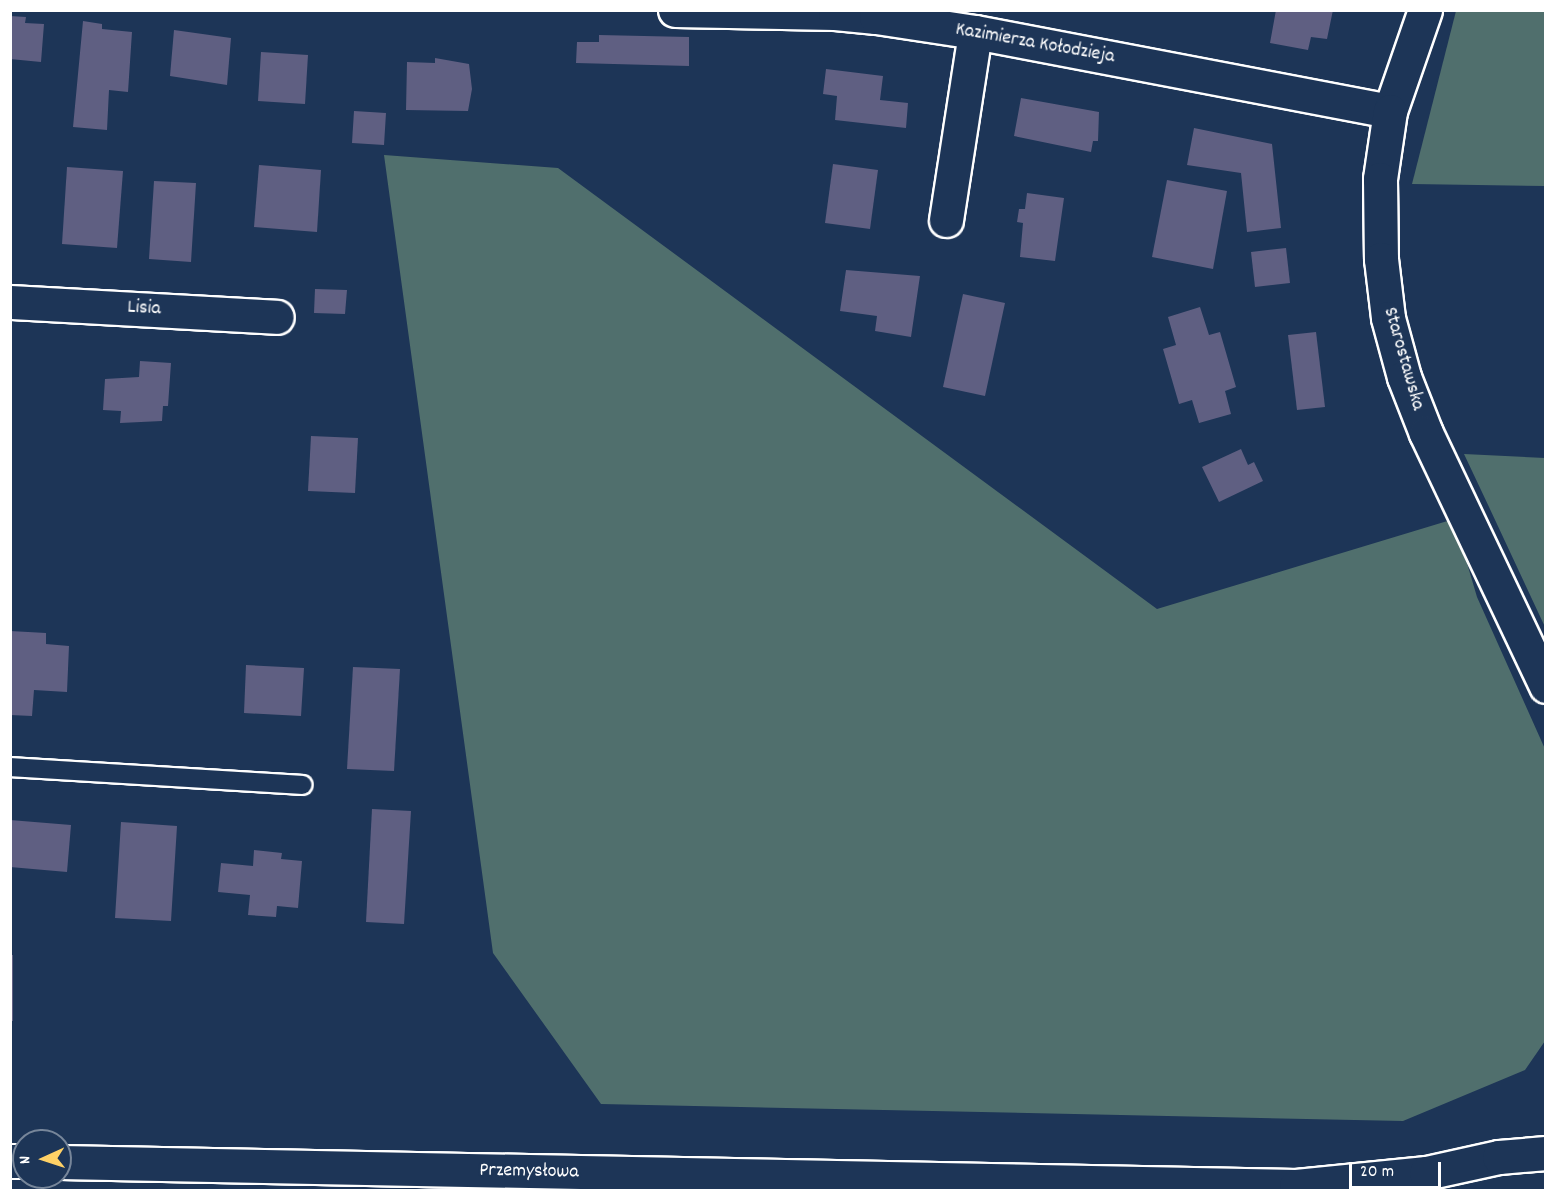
<!DOCTYPE html>
<meta charset="utf-8">
<style>
body{margin:0}
#map{position:relative;width:1556px;height:1201px;overflow:hidden;background:#1d3557;font-family:Dekko,sans-serif}
div>[style]{position:absolute}
.green>*{inset:0;background:#506f6d}
.building>*{inset:0;background:#5f5f82}
.roads{filter:drop-shadow(2px 0 #fff) drop-shadow(-2px 0 #fff) drop-shadow(0 2px #fff) drop-shadow(0 -2px #fff)}
.lane>*{height:18px;margin:-9px;padding:0 9px;transform-origin:9px;border-radius:9px;background:#1d3557}
.street>*{height:33px;margin:-16.5px;padding:0 16.5px;transform-origin:16.5px;border-radius:16.5px;background:#1d3557}
.secondary>*{height:33px;margin:-16.5px;padding:0 16.5px;transform-origin:16.5px;border-radius:16.5px;background:#1d3557}
span{translate:-50% -50%;white-space:nowrap;text-align:center;line-height:1.15;-webkit-text-stroke:4.5px #1d3557;paint-order:stroke}
.street-label{font-size:20px;color:#fff}
.frame{position:absolute;inset:0;border:12px solid #fff;pointer-events:none}
.north{position:absolute;left:12px;top:1129px;width:60px;height:60px;box-sizing:border-box;background:#1d3557;border:2px solid #77869a;border-radius:50%;rotate:267deg;font-size:16px;font-weight:700;line-height:24px;text-align:center;color:#fff}
.north::after{content:'';display:block;margin:auto;width:21px;height:27px;background:#ffd166;clip-path:polygon(50% 0,100% 100%,50% 72%,0 100%)}
.scale{position:absolute;left:1349px;top:1162px;width:92px;height:27px;box-sizing:border-box;border:3px solid #fff;border-top:0;padding-left:8px;font-size:18px;line-height:21px;white-space:nowrap;color:#fff;-webkit-text-stroke:4px #1d3557;paint-order:stroke}
</style>
<div id="map">
<div class="green">
<div style="clip-path:polygon(1456px 11px,1545px 11px,1545px 186px,1412px 184px)"></div>
<div style="clip-path:polygon(384px 155px,558px 168px,1157px 609px,1454px 519px,1477px 597px,1545px 749px,1545px 1041px,1525px 1070px,1403px 1121px,601px 1104px,493px 953px)"></div>
<div style="clip-path:polygon(1464px 454px,1545px 458px,1545px 627px,1489px 507px)"></div>
</div>
<div class="building">
<div style="clip-path:polygon(1276px 10px,1333px 10px,1327px 39px,1311px 37px,1308px 50px,1270px 43px)"></div>
<div style="clip-path:polygon(10px 16px,26px 17px,25px 23px,44px 24px,41px 62px,10px 59px)"></div>
<div style="clip-path:polygon(83px 21px,102px 24px,102px 29px,132px 32px,128px 92px,109px 90px,107px 130px,73px 127px)"></div>
<div style="clip-path:polygon(174px 30px,231px 38px,227px 85px,170px 76px)"></div>
<div style="clip-path:polygon(599px 35px,689px 37px,689px 66px,576px 63px,577px 42px,599px 42px)"></div>
<div style="clip-path:polygon(261px 52px,308px 55px,305px 104px,258px 101px)"></div>
<div style="clip-path:polygon(435px 58px,469px 64px,472px 89px,468px 111px,406px 110px,407px 62px,435px 63px)"></div>
<div style="clip-path:polygon(826px 69px,883px 76px,880px 100px,908px 103px,906px 128px,835px 120px,837px 96px,823px 94px)"></div>
<div style="clip-path:polygon(1021px 98px,1099px 112px,1098px 141px,1093px 141px,1091px 152px,1014px 136px)"></div>
<div style="clip-path:polygon(354px 111px,386px 113px,384px 145px,352px 143px)"></div>
<div style="clip-path:polygon(1194px 128px,1272px 144px,1281px 228px,1247px 232px,1241px 173px,1187px 165px)"></div>
<div style="clip-path:polygon(833px 164px,878px 170px,870px 229px,825px 223px)"></div>
<div style="clip-path:polygon(259px 165px,321px 170px,317px 232px,254px 227px)"></div>
<div style="clip-path:polygon(67px 167px,123px 171px,117px 248px,62px 244px)"></div>
<div style="clip-path:polygon(1167px 180px,1227px 191px,1213px 269px,1152px 257px)"></div>
<div style="clip-path:polygon(154px 181px,196px 183px,191px 262px,149px 259px)"></div>
<div style="clip-path:polygon(1027px 193px,1064px 198px,1055px 261px,1020px 257px,1023px 223px,1017px 222px,1019px 209px,1025px 209px)"></div>
<div style="clip-path:polygon(1286px 248px,1290px 283px,1255px 287px,1251px 252px)"></div>
<div style="clip-path:polygon(846px 270px,920px 276px,911px 337px,875px 331px,877px 316px,840px 311px)"></div>
<div style="clip-path:polygon(315px 289px,347px 290px,345px 314px,314px 313px)"></div>
<div style="clip-path:polygon(963px 294px,1005px 303px,985px 396px,943px 387px)"></div>
<div style="clip-path:polygon(1200px 307px,1209px 335px,1220px 332px,1236px 387px,1225px 391px,1231px 414px,1199px 423px,1192px 400px,1179px 404px,1163px 349px,1176px 345px,1168px 317px)"></div>
<div style="clip-path:polygon(1316px 332px,1325px 407px,1297px 410px,1288px 335px)"></div>
<div style="clip-path:polygon(140px 361px,171px 363px,168px 406px,163px 406px,162px 421px,120px 423px,121px 411px,103px 410px,105px 379px,139px 377px)"></div>
<div style="clip-path:polygon(311px 436px,358px 438px,355px 493px,308px 491px)"></div>
<div style="clip-path:polygon(1241px 449px,1248px 465px,1254px 462px,1263px 481px,1219px 502px,1202px 467px)"></div>
<div style="clip-path:polygon(10px 631px,46px 633px,46px 644px,69px 646px,67px 692px,34px 690px,32px 716px,10px 715px)"></div>
<div style="clip-path:polygon(246px 665px,304px 668px,301px 716px,244px 713px)"></div>
<div style="clip-path:polygon(353px 667px,400px 669px,394px 771px,347px 769px)"></div>
<div style="clip-path:polygon(372px 809px,411px 811px,404px 924px,366px 922px)"></div>
<div style="clip-path:polygon(10px 820px,71px 825px,67px 872px,10px 867px)"></div>
<div style="clip-path:polygon(121px 822px,177px 826px,171px 921px,115px 918px)"></div>
<div style="clip-path:polygon(254px 850px,282px 853px,281px 859px,302px 861px,298px 908px,277px 906px,276px 917px,248px 915px,250px 895px,218px 892px,221px 863px,253px 866px)"></div>
<div style="clip-path:polygon(10px 955px,13px 955px,13px 1021px,10px 1021px)"></div>
</div>
<div class="roads">
<div class="lane">
<div style="left:10px;top:767px;width:293px;rotate:3.5deg"></div>
</div>
<div class="street">
<div style="left:675px;top:10px;width:160px;rotate:1.1deg"></div>
<div style="left:835px;top:13px;width:41px;rotate:5.6deg"></div>
<div style="left:876px;top:17px;width:100px;rotate:8.6deg"></div>
<div style="left:975px;top:32px;width:422px;rotate:10.8deg"></div>
<div style="left:1425px;top:10px;width:107px;rotate:109.1deg"></div>
<div style="left:1390px;top:111px;width:69px;rotate:98.4deg"></div>
<div style="left:1380px;top:179px;width:80px;rotate:89.3deg"></div>
<div style="left:1381px;top:259px;width:59px;rotate:83.2deg"></div>
<div style="left:1388px;top:318px;width:61px;rotate:74.8deg"></div>
<div style="left:1404px;top:377px;width:60px;rotate:68.6deg"></div>
<div style="left:1426px;top:433px;width:280px;rotate:64.6deg"></div>
<div style="left:946px;top:220px;width:190px;rotate:-81.2deg"></div>
<div style="left:10px;top:302px;width:267px;rotate:3.2deg"></div>
</div>
<div class="secondary">
<div style="left:10px;top:1161px;width:14px"></div>
<div style="left:60px;top:1162px;width:1236px;rotate:1.11deg"></div>
<div style="left:1296px;top:1186px;width:131px;rotate:-5.7deg"></div>
<div style="left:1426px;top:1173px;width:75px;rotate:-12.4deg"></div>
<div style="left:1499px;top:1157px;width:47px;rotate:-4.9deg"></div>
</div>
</div>
<div class="street-label">
<span style="left:1035px;top:44px;rotate:10deg">Kazimierza Kołodzieja</span>
<span style="left:144px;top:309px;rotate:3deg">Lisia</span>
<span style="left:1403px;top:359px;rotate:74deg">Starostawska</span>
<span style="left:529px;top:1172px;rotate:1deg">Przemysłowa</span>
</div>
<div class="frame"></div>
<div class="north">N</div>
<div class="scale">20 m</div>
</div>
